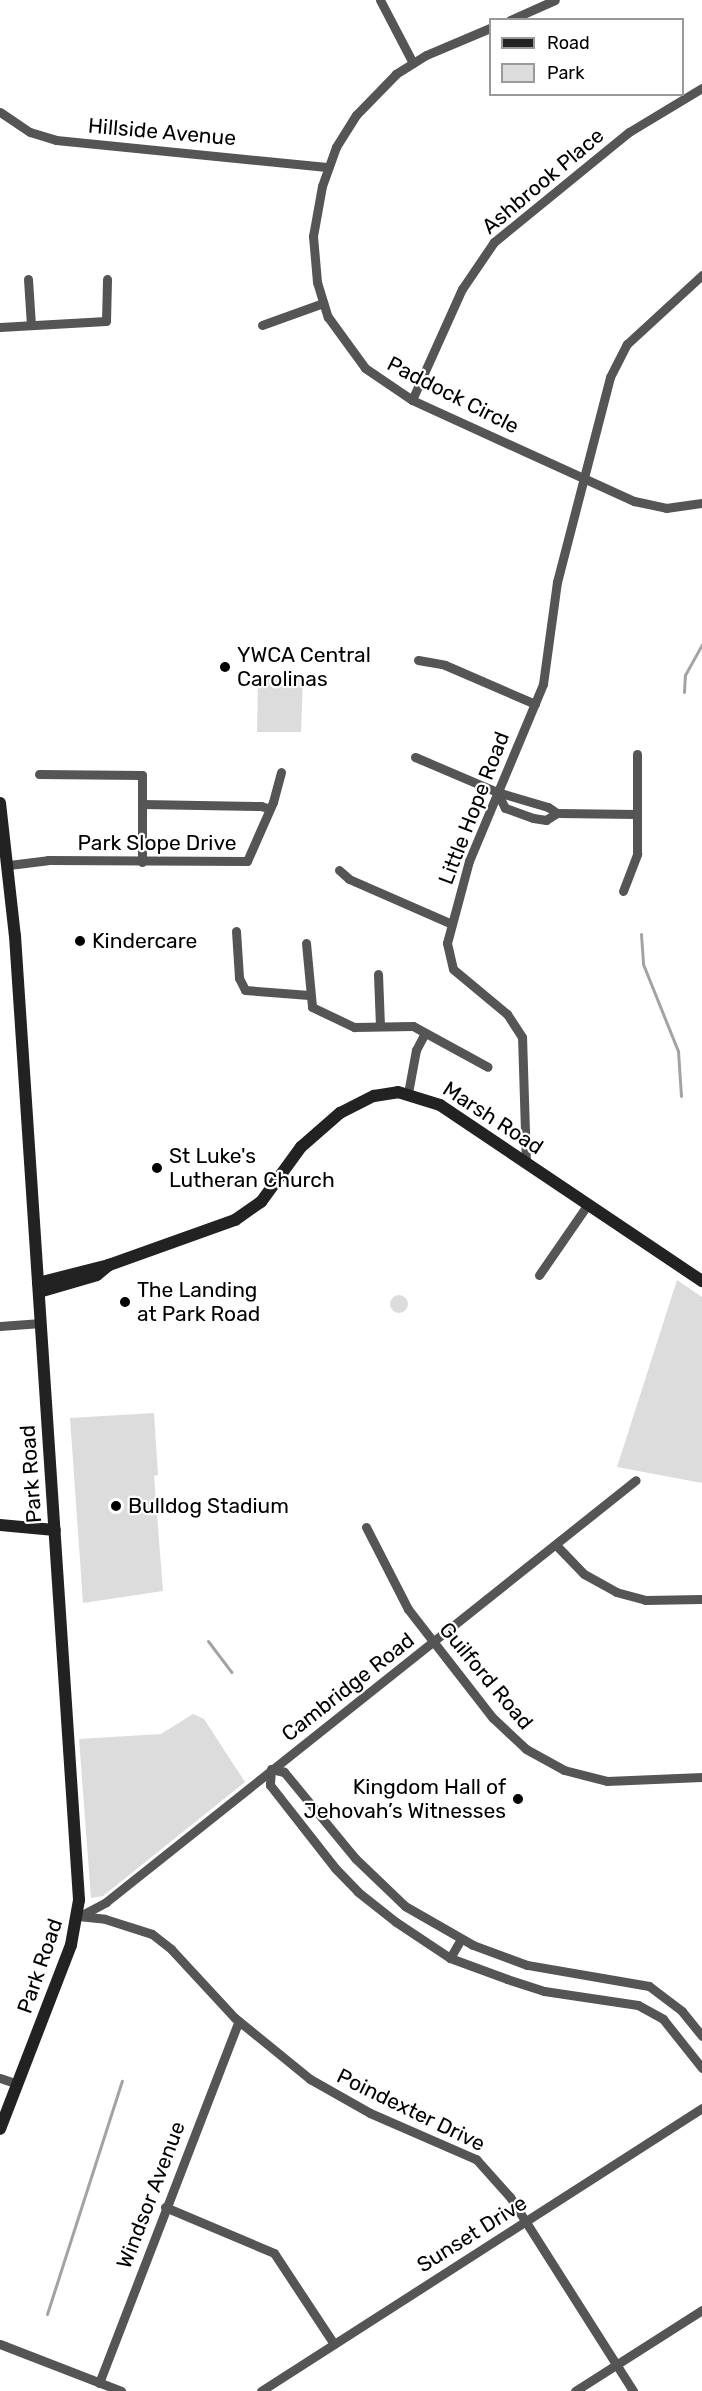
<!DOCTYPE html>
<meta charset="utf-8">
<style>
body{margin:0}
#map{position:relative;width:702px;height:2391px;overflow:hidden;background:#fff;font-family:Rubik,sans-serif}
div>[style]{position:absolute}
.green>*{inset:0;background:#dcdcdc}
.round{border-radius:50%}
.stream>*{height:3px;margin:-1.5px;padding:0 1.5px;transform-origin:1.5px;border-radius:1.5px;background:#a3a3a3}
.street>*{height:9px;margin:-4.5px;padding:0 4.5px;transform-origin:4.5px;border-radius:4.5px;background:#555}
.secondary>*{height:12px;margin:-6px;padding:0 6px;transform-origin:6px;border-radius:6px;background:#222}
.dots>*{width:16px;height:16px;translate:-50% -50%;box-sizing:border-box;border:3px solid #fff;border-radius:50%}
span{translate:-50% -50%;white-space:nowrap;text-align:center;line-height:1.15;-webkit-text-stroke:4.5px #fff;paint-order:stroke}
.street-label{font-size:21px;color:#000}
.poi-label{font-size:21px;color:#000}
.left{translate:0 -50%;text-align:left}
.right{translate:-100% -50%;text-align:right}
.legend{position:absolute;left:489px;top:18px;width:195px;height:78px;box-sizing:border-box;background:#fff;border:2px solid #999;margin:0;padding:8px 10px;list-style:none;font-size:18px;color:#000}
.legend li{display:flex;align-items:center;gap:12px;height:30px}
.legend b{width:30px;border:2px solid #999}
</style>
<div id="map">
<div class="green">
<div style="clip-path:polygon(258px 678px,303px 679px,301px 732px,257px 732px)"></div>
<div style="clip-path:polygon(677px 1280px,702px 1297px,702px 1483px,617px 1467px)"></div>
<div class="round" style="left:390px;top:1295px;width:18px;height:18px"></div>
<div style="clip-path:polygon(154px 1413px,158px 1475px,154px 1476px,163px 1591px,83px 1603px,70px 1418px)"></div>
<div style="clip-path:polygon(193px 1714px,204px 1719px,245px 1782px,103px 1896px,91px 1898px,79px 1739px,161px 1734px)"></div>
</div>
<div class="stream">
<div style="left:684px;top:692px;width:17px;rotate:-87deg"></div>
<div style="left:685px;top:675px;width:35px;rotate:-61deg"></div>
<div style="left:641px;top:934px;width:30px;rotate:86deg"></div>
<div style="left:643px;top:964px;width:94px;rotate:68.1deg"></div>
<div style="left:678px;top:1051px;width:45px;rotate:86.2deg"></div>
<div style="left:208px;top:1641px;width:39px;rotate:53deg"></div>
<div style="left:47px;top:2314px;width:245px;rotate:-72.2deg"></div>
</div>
<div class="street">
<div style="left:380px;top:0;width:71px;rotate:62.4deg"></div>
<div style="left:510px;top:20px;width:49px;rotate:-24deg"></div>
<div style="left:490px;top:28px;width:69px;rotate:157.1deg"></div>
<div style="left:426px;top:55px;width:36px;rotate:148deg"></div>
<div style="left:396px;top:74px;width:57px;rotate:134.3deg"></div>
<div style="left:356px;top:115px;width:38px;rotate:122deg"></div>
<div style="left:336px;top:147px;width:41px;rotate:109.7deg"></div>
<div style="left:322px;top:186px;width:51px;rotate:100.2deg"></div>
<div style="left:313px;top:236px;width:46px;rotate:85deg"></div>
<div style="left:317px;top:282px;width:37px;rotate:73deg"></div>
<div style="left:328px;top:317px;width:63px;rotate:54deg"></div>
<div style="left:365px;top:368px;width:57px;rotate:34.2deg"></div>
<div style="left:412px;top:400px;width:244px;rotate:24.5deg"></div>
<div style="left:634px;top:501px;width:33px;rotate:12deg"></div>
<div style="left:666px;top:508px;width:36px;rotate:-8deg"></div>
<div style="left:0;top:112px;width:36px;rotate:34deg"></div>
<div style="left:30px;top:132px;width:27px;rotate:17deg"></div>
<div style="left:56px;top:140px;width:272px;rotate:5.7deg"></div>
<div style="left:28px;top:279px;width:46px;rotate:86.3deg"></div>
<div style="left:262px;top:325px;width:65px;rotate:-19.8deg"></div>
<div style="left:0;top:327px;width:106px;rotate:-3.2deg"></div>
<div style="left:106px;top:321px;width:42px;rotate:-88.6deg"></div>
<div style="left:412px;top:400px;width:122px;rotate:-65.8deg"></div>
<div style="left:462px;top:289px;width:57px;rotate:-55.8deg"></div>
<div style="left:494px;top:242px;width:174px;rotate:-39.2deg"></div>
<div style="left:629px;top:132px;width:85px;rotate:-31.1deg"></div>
<div style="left:418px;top:660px;width:27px;rotate:10deg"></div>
<div style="left:445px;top:665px;width:98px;rotate:23.4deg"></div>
<div style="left:415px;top:757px;width:89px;rotate:23.1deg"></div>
<div style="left:497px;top:792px;width:53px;rotate:16.4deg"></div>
<div style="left:548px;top:807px;width:11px;rotate:34deg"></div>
<div style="left:557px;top:813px;width:13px;rotate:148deg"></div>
<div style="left:546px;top:820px;width:13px;rotate:-171deg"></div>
<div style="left:533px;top:818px;width:30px;rotate:-160deg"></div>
<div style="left:505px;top:808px;width:18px;rotate:-117deg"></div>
<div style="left:39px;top:774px;width:103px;rotate:0.6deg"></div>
<div style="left:142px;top:775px;width:87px;rotate:90deg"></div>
<div style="left:142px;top:804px;width:119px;rotate:1deg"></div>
<div style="left:261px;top:806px;width:9px;rotate:18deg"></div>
<div style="left:557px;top:813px;width:79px;rotate:0.7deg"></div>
<div style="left:9px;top:865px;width:39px;rotate:-7deg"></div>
<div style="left:48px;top:860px;width:199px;rotate:0.3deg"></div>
<div style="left:247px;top:861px;width:64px;rotate:-66.2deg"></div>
<div style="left:273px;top:802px;width:31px;rotate:-75deg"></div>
<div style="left:339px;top:870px;width:13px;rotate:42deg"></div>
<div style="left:349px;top:879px;width:112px;rotate:23.6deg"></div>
<div style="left:623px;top:891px;width:40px;rotate:-69deg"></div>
<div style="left:637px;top:854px;width:100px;rotate:-90deg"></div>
<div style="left:236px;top:931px;width:47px;rotate:86.3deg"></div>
<div style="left:239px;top:978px;width:13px;rotate:63deg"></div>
<div style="left:245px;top:990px;width:64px;rotate:4.5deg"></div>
<div style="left:306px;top:943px;width:64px;rotate:84.6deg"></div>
<div style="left:312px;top:1007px;width:47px;rotate:25.5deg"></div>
<div style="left:354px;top:1027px;width:59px;rotate:-1deg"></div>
<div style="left:413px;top:1026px;width:85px;rotate:28.7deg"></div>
<div style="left:378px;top:974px;width:52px;rotate:87.8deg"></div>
<div style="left:408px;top:1093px;width:44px;rotate:-79.5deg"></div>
<div style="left:416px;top:1050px;width:19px;rotate:-62deg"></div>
<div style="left:526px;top:1163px;width:126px;rotate:-91.8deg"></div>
<div style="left:522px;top:1037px;width:27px;rotate:-123deg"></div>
<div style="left:507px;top:1014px;width:70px;rotate:-140.2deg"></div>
<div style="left:453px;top:969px;width:27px;rotate:-103deg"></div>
<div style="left:447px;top:943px;width:85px;rotate:-75deg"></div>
<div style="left:469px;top:861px;width:192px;rotate:-67.3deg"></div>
<div style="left:543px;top:684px;width:103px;rotate:-82.2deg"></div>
<div style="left:557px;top:582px;width:212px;rotate:-75.5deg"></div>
<div style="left:610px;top:377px;width:37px;rotate:-63deg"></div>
<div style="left:627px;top:344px;width:102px;rotate:-42.6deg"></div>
<div style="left:539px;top:1275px;width:86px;rotate:-55.4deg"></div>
<div style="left:0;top:1326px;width:41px;rotate:-4.2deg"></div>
<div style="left:366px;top:1527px;width:92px;rotate:62.9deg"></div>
<div style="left:408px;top:1609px;width:138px;rotate:52.1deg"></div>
<div style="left:493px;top:1718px;width:45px;rotate:43.2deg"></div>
<div style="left:526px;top:1749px;width:43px;rotate:28.9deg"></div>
<div style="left:564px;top:1770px;width:44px;rotate:14.3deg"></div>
<div style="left:607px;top:1781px;width:95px;rotate:-2.4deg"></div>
<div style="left:556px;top:1545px;width:40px;rotate:46deg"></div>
<div style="left:584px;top:1574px;width:37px;rotate:29deg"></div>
<div style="left:616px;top:1592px;width:30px;rotate:15deg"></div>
<div style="left:645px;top:1600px;width:57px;rotate:-1deg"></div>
<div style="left:78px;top:1916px;width:27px;rotate:6deg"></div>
<div style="left:105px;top:1919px;width:49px;rotate:17.7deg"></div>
<div style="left:152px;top:1934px;width:24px;rotate:38deg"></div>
<div style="left:171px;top:1949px;width:94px;rotate:47.2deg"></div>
<div style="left:235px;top:2018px;width:97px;rotate:39.1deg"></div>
<div style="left:310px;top:2079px;width:69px;rotate:29.5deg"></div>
<div style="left:370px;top:2113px;width:116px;rotate:23.5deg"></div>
<div style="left:476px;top:2159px;width:51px;rotate:48.2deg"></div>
<div style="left:510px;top:2197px;width:230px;rotate:57.6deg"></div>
<div style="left:80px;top:1916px;width:30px;rotate:-28deg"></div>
<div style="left:106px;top:1902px;width:677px;rotate:-38.53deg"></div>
<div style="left:450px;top:1958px;width:22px;rotate:-60deg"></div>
<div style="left:702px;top:2036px;width:32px;rotate:-129deg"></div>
<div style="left:682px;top:2011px;width:41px;rotate:-142.9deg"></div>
<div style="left:649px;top:1986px;width:124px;rotate:-170.2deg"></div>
<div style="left:527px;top:1965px;width:58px;rotate:-159.7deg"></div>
<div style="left:473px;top:1945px;width:78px;rotate:-150.2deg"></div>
<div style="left:405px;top:1906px;width:69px;rotate:-136.2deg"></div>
<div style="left:355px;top:1858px;width:112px;rotate:-129.5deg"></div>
<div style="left:284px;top:1772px;width:13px;rotate:-167deg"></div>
<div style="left:271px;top:1769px;width:16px;rotate:94deg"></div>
<div style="left:270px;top:1785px;width:105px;rotate:51.9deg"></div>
<div style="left:335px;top:1868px;width:33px;rotate:46deg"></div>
<div style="left:358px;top:1892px;width:48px;rotate:38.3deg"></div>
<div style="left:396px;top:1922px;width:65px;rotate:33.7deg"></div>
<div style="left:450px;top:1958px;width:61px;rotate:20.2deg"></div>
<div style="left:507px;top:1979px;width:39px;rotate:18deg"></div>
<div style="left:544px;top:1991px;width:95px;rotate:8.5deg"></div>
<div style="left:638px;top:2005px;width:29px;rotate:29deg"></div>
<div style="left:663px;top:2019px;width:63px;rotate:51.5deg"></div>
<div style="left:0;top:2078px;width:18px;rotate:19deg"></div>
<div style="left:165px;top:2207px;width:118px;rotate:22.9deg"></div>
<div style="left:274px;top:2253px;width:109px;rotate:56.6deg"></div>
<div style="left:0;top:2344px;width:130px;rotate:21.2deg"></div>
<div style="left:99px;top:2383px;width:388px;rotate:-68.9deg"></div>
<div style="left:261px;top:2391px;width:524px;rotate:-32.69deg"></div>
<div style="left:575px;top:2391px;width:151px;rotate:-32.5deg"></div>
</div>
<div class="secondary">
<div style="left:0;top:803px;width:134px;rotate:83.6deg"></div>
<div style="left:15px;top:936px;width:966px;rotate:86.2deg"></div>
<div style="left:79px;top:1900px;width:46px;rotate:100.1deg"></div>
<div style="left:71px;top:1945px;width:197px;rotate:111.1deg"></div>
<div style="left:38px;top:1283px;width:73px;rotate:-14.2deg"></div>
<div style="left:109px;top:1265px;width:134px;rotate:-19.7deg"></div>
<div style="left:235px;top:1220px;width:32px;rotate:-35deg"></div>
<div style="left:261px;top:1202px;width:68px;rotate:-54deg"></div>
<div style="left:301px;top:1147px;width:52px;rotate:-41.1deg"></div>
<div style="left:340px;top:1113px;width:38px;rotate:-27deg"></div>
<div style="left:374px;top:1096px;width:24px;rotate:-9deg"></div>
<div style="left:398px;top:1092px;width:44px;rotate:17.2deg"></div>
<div style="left:440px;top:1105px;width:316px;rotate:33.9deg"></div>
<div style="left:39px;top:1292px;width:60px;rotate:-16.3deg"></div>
<div style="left:97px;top:1275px;width:16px;rotate:-40deg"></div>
<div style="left:0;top:1525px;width:55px;rotate:5.2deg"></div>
</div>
<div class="dots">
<div style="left:225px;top:667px;background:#000"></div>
<div style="left:80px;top:941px;background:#000"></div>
<div style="left:157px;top:1168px;background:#000"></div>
<div style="left:125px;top:1302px;background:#000"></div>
<div style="left:116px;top:1506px;background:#000"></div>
<div style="left:518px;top:1799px;background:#000"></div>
</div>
<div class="street-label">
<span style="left:162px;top:132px;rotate:5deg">Hillside Avenue</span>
<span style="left:543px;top:181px;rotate:-40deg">Ashbrook Place</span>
<span style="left:453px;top:395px;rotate:27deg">Paddock Circle</span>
<span style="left:474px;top:808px;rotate:-69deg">Little Hope Road</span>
<span style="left:157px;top:843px">Park Slope Drive</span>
<span style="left:493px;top:1118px;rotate:33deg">Marsh Road</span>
<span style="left:31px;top:1474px;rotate:-94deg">Park Road</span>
<span style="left:486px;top:1676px;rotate:50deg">Guilford Road</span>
<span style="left:348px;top:1687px;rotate:-38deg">Cambridge Road</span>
<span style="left:40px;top:1966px;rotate:-71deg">Park Road</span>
<span style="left:411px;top:2110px;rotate:26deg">Poindexter Drive</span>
<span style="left:151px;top:2195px;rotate:-69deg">Windsor Avenue</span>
<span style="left:472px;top:2234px;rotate:-32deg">Sunset Drive</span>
</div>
<div class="poi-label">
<span class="left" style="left:237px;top:667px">YWCA Central<br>Carolinas</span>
<span class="left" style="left:92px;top:941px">Kindercare</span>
<span class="left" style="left:169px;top:1168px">St Luke's<br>Lutheran Church</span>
<span class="left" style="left:137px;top:1302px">The Landing<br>at Park Road</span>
<span class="left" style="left:128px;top:1506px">Bulldog Stadium</span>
<span class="right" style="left:506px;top:1799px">Kingdom Hall of<br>Jehovah’s Witnesses</span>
</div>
<ul class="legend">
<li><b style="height:8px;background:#222"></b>Road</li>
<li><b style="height:16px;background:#dcdcdc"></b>Park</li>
</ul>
</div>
